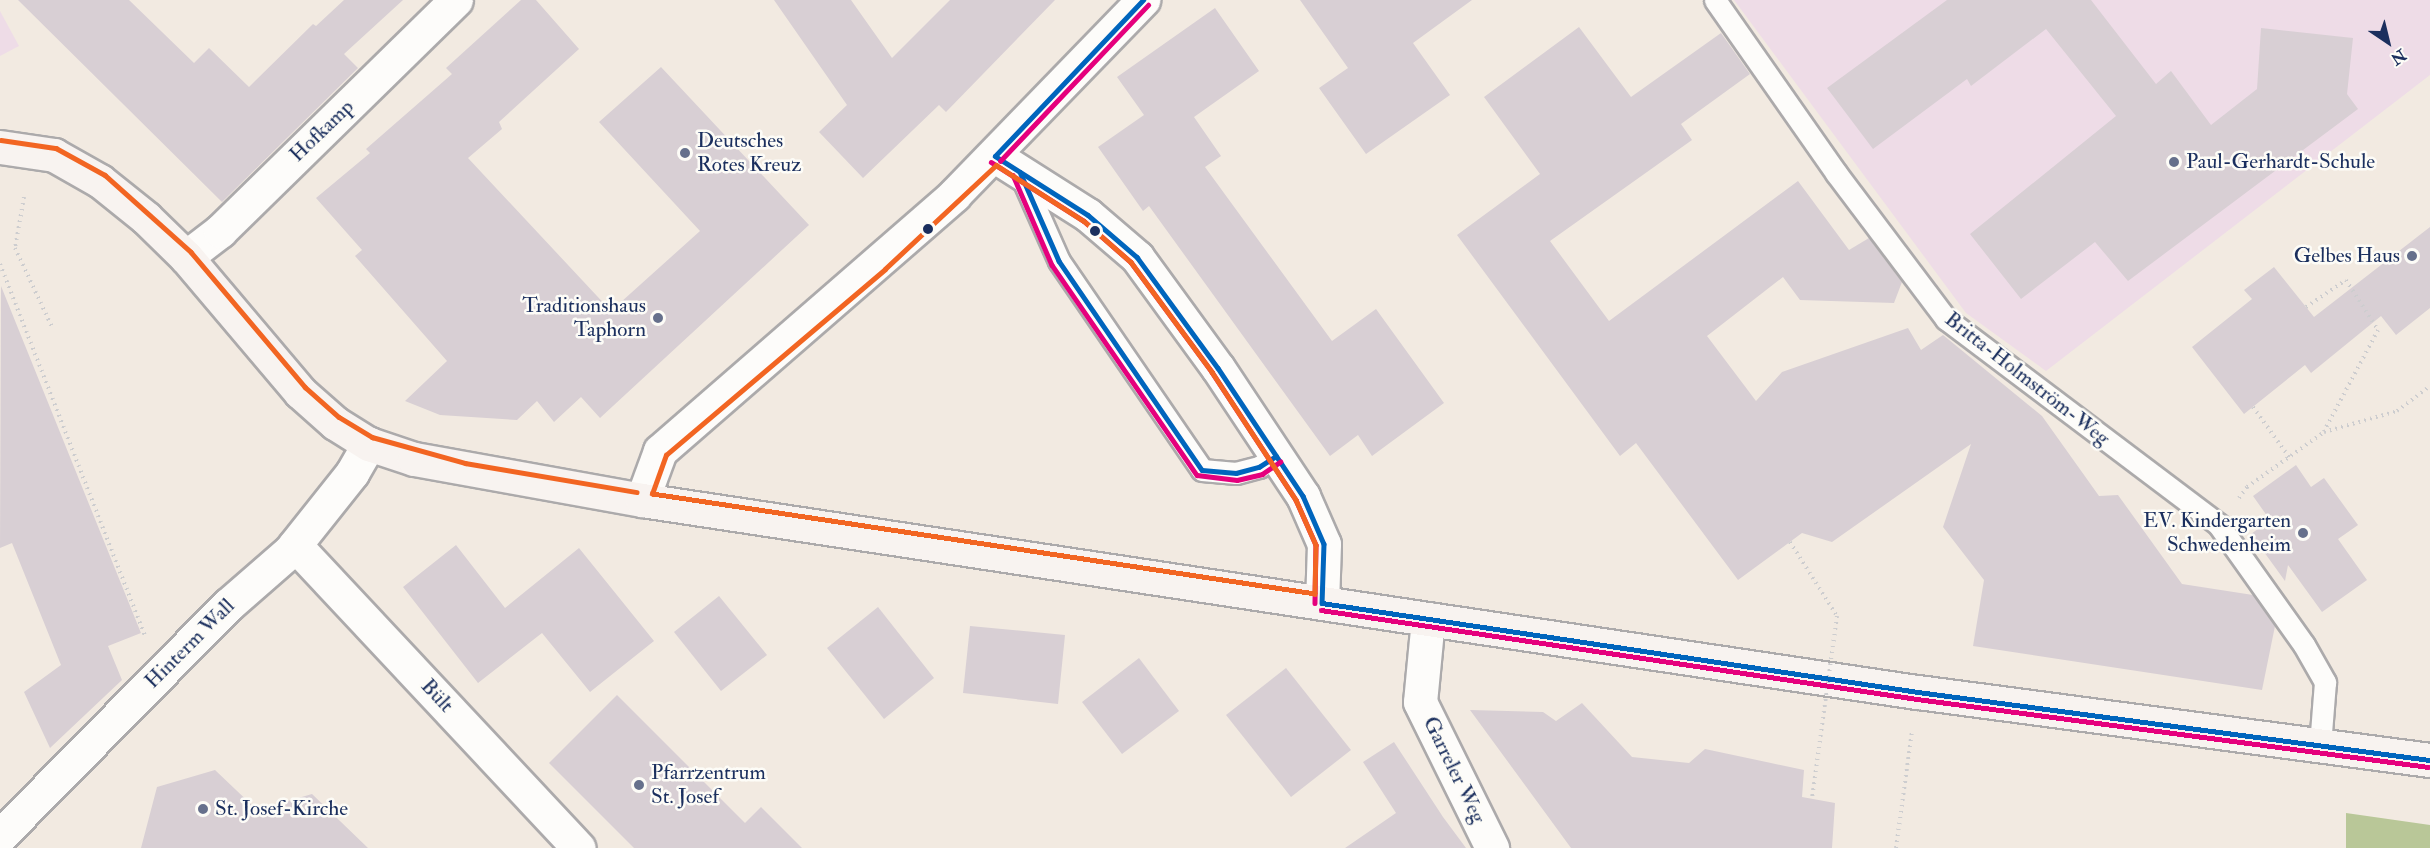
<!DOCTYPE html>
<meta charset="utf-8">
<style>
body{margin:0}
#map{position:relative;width:2430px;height:848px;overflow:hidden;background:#f2eae1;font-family:"IM FELL Double Pica",serif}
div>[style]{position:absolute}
.built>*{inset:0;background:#eedce7}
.forest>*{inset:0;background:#b9c798}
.building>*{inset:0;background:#d8cfd4}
.path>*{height:4px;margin-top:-2px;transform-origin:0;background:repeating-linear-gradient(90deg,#cdcdcf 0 1.5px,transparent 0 6px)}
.roads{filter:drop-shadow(2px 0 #acaaab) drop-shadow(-2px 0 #acaaab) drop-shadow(0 2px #acaaab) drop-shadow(0 -2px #acaaab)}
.lane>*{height:21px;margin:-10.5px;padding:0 10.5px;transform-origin:10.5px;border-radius:10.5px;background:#fdfcfa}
.street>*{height:33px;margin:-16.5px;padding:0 16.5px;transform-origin:16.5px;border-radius:16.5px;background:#fdfcfa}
.secondary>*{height:33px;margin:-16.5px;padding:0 16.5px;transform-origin:16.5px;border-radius:16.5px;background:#f8f3f0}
.path-bridge>*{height:4px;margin-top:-2px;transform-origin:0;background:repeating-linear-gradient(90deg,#cdcdcf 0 1.5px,transparent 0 6px)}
.bus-1>*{height:4.5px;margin:-2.25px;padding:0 2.25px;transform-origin:2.25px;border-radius:2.25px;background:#0065bd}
.bus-2>*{height:4.5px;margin:-2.25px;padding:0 2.25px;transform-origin:2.25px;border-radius:2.25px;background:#e5007d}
.bus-3>*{height:4.5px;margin:-2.25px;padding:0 2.25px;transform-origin:2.25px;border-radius:2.25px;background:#f26522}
.dots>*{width:16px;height:16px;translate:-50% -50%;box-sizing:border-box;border:3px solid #fdfcf7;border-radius:50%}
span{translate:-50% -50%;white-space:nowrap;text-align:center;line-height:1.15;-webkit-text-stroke:5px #fdfcf7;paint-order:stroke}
.street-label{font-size:21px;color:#1b2f5e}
.poi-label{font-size:21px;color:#1b2f5e}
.left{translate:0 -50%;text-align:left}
.right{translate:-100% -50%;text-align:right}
.north{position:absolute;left:2358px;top:12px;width:60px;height:60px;-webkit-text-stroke:4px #fdfcf7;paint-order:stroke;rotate:145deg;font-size:16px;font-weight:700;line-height:24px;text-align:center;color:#1b2f5e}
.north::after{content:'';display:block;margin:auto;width:21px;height:27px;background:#1b2f5e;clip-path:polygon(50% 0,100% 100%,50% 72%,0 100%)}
</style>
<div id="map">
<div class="built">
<div style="clip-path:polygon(1734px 0,2430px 0,2430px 75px,2046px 371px,1966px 313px)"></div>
<div style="clip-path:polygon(0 11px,19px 46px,0 56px)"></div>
</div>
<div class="forest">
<div style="clip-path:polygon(2346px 813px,2430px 825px,2430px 848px,2346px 848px)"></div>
</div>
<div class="building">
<div style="clip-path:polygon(18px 0,129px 0,194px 63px,209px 48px,249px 87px,313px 24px,316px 26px,344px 0,403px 0,344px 54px,358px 68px,222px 202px)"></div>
<div style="clip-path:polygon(521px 0,536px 0,579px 49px,499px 122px,502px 129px,468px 158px,611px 311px,700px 231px,599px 122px,661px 67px,809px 225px,600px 418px,581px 397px,554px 422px,537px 401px,517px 420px,440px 415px,405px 401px,447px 361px,355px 256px,362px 250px,316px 198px,370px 153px,366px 149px,452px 74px,446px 68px)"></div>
<div style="clip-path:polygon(774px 0,851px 0,892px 58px,950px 0,1055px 0,946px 112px,939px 105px,863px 178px,819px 132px,847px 105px)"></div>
<div style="clip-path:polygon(1300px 0,1472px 0,1413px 43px,1450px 95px,1366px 154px,1319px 88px,1348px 68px)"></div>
<div style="clip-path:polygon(1947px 0,2091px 0,2156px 84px,2171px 71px,2211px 125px,2257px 89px,2261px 28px,2353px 38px,2347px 94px,2358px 109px,2128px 281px,2095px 242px,2021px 299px,1970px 234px,2116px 116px,2046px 29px,1971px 86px,1967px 79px,1873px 149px,1827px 88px)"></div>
<div style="clip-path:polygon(1215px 8px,1259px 71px,1194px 117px,1221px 156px,1205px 167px,1332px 341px,1376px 309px,1444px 403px,1372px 456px,1358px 435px,1330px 456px,1149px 206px,1143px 211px,1098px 147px,1144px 115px,1117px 77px)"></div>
<div style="clip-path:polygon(1579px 27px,1631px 97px,1721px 33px,1750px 74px,1681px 124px,1692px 140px,1550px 241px,1609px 321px,1798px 181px,1849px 250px,1869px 238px,1902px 282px,1894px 303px,1800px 300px,1783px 277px,1707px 336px,1756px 401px,1782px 372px,1908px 328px,1921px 350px,1943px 335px,2042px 416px,2099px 496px,2118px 495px,2182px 584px,2253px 595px,2275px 626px,2262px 690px,1973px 646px,1984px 580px,1943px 527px,1971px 444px,1832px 542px,1802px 533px,1738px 580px,1636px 443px,1620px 456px,1457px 235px,1540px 174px,1484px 97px)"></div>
<div style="clip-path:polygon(2430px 227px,2430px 308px,2396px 335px,2381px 316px,2311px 373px,2305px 365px,2244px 414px,2192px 347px,2252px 299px,2244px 290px,2274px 267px,2314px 317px)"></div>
<div style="clip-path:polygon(1px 286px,141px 633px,108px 646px,122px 680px,50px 748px,24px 692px,61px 665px,12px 543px,0 548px)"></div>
<div style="clip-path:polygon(2296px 465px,2311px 487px,2324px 478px,2358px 525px,2338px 539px,2367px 580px,2322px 612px,2288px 565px,2285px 581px,2251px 534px,2270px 520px,2253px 496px)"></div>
<div style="clip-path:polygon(456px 545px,505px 608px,579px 548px,654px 641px,590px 692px,542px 633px,478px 683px,403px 587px)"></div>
<div style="clip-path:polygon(719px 596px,767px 655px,721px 691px,674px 632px)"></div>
<div style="clip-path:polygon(878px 607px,934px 678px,884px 719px,827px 648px)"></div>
<div style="clip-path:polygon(970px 626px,1065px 635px,1058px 704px,963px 693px)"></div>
<div style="clip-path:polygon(1139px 658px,1179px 711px,1122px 754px,1082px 702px)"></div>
<div style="clip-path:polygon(1286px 668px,1351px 750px,1291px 797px,1226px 715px)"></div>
<div style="clip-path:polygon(617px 695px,745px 823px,761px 807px,802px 848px,634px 848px,549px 763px)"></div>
<div style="clip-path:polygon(1582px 703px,1632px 757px,1689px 763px,1705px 749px,1804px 770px,1802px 797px,1835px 803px,1832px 848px,1571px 848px,1470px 710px,1543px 712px,1556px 721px)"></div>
<div style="clip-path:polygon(1394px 742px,1443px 817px,1466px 848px,1345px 848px,1396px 813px,1363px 762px)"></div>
<div style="clip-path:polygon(215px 770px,257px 810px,312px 794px,368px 848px,141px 848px,157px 787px)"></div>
</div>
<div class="path">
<div style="left:24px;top:197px;width:52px;rotate:100deg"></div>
<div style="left:15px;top:248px;width:89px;rotate:64.9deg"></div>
<div style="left:0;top:264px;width:398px;rotate:68.7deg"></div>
<div style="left:2306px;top:307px;width:48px;rotate:-34deg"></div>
<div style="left:2346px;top:280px;width:59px;rotate:57.4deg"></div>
<div style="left:2378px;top:330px;width:115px;rotate:118.1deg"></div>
<div style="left:2253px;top:407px;width:62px;rotate:54.2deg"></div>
<div style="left:2239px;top:498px;width:14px;rotate:-54deg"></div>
<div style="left:2247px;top:487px;width:95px;rotate:-35.5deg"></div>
<div style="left:2324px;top:432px;width:76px;rotate:-16deg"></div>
<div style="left:2397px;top:411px;width:41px;rotate:-37.1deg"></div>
<div style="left:1896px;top:848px;width:118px;rotate:-82.2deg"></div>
</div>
<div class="roads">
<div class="lane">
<div style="left:1715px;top:0;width:211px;rotate:55deg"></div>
<div style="left:1836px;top:173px;width:183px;rotate:53deg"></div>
<div style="left:1946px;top:319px;width:341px;rotate:37deg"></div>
<div style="left:2218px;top:524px;width:148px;rotate:54.6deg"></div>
<div style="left:2304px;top:645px;width:43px;rotate:60.4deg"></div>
<div style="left:2325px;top:682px;width:64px;rotate:94.5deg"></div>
<div style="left:1020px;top:173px;width:96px;rotate:66.1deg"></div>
<div style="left:1059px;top:261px;width:253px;rotate:55.6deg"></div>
<div style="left:1202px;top:470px;width:34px;rotate:5deg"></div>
<div style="left:1236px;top:473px;width:24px;rotate:-15deg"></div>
<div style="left:1259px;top:467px;width:20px;rotate:-33deg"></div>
</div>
<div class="street">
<div style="left:995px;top:156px;width:110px;rotate:32.4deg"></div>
<div style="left:1088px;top:215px;width:65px;rotate:40.6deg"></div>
<div style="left:1137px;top:257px;width:137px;rotate:53.9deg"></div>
<div style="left:1218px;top:368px;width:154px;rotate:56.4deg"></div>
<div style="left:1303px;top:496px;width:52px;rotate:66.4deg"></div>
<div style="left:1324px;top:544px;width:59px;rotate:91.9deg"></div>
<div style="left:186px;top:257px;width:43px;rotate:-37.4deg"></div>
<div style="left:220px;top:231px;width:330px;rotate:-44.4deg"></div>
<div style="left:642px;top:500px;width:52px;rotate:-69.8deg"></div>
<div style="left:660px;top:451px;width:390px;rotate:-41deg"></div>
<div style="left:954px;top:195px;width:272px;rotate:-45.9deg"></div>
<div style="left:295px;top:545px;width:415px;rotate:46.9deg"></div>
<div style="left:1428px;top:619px;width:83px;rotate:95.5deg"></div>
<div style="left:1420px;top:702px;width:163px;rotate:63.7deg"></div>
<div style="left:0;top:836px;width:325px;rotate:-45.4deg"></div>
<div style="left:228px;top:605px;width:82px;rotate:-41.1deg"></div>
<div style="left:290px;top:551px;width:100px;rotate:-51.5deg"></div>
<div style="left:352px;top:473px;width:34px;rotate:-60deg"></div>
</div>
<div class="secondary">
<div style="left:0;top:147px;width:55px;rotate:8.4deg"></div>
<div style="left:54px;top:155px;width:53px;rotate:29.5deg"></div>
<div style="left:100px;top:181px;width:59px;rotate:38.8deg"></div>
<div style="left:146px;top:218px;width:56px;rotate:44.3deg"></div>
<div style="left:186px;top:257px;width:177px;rotate:49.8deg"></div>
<div style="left:300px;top:392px;width:47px;rotate:41.5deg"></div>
<div style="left:335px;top:423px;width:40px;rotate:32deg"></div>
<div style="left:369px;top:444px;width:47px;rotate:18.4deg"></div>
<div style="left:414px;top:459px;width:232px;rotate:10.2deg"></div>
<div style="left:642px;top:500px;width:795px;rotate:8.61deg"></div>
<div style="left:1428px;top:619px;width:495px;rotate:8.5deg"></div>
<div style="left:1918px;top:692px;width:516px;rotate:7.57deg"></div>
</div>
</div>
<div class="path-bridge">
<div style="left:1790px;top:542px;width:88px;rotate:57.6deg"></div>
<div style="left:1837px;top:616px;width:185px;rotate:97.8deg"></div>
</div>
<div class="bus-1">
<div style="left:995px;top:156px;width:110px;rotate:32.4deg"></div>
<div style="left:1088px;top:215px;width:65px;rotate:40.6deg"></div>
<div style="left:1137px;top:257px;width:137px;rotate:53.9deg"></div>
<div style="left:1218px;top:368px;width:154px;rotate:56.4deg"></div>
<div style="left:1303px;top:496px;width:52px;rotate:66.4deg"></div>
<div style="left:1324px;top:544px;width:59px;rotate:91.9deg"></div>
<div style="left:995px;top:156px;width:215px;rotate:-46.5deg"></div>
<div style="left:1020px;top:172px;width:97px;rotate:66.3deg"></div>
<div style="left:1059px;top:261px;width:253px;rotate:55.6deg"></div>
<div style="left:1202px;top:470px;width:34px;rotate:5deg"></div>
<div style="left:1236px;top:473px;width:24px;rotate:-15deg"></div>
<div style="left:1259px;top:467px;width:20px;rotate:-33deg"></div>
<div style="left:1322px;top:603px;width:603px;rotate:8.49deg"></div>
<div style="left:1918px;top:692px;width:516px;rotate:7.57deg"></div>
</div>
<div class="bus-2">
<div style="left:1000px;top:161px;width:215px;rotate:-46.5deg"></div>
<div style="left:991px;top:162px;width:110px;rotate:32.4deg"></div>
<div style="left:1084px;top:221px;width:62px;rotate:41.1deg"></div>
<div style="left:1131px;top:262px;width:137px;rotate:53.6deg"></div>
<div style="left:1212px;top:372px;width:153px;rotate:56.7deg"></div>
<div style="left:1296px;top:500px;width:49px;rotate:66deg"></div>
<div style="left:1316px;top:545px;width:58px;rotate:91deg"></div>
<div style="left:1013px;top:175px;width:98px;rotate:66.6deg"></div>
<div style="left:1052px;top:265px;width:255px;rotate:55.4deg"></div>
<div style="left:1197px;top:475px;width:40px;rotate:7.1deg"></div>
<div style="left:1237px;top:480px;width:26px;rotate:-13deg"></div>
<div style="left:1262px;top:474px;width:22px;rotate:-34deg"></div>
<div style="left:1321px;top:610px;width:603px;rotate:8.49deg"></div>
<div style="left:1917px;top:699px;width:516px;rotate:7.57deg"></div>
</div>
<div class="bus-3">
<div style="left:1px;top:140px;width:56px;rotate:8.3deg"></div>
<div style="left:56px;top:148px;width:56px;rotate:28.9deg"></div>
<div style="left:105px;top:175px;width:115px;rotate:41.8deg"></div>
<div style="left:191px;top:252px;width:177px;rotate:49.8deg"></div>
<div style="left:305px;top:387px;width:45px;rotate:41.4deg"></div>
<div style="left:339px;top:417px;width:39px;rotate:31deg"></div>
<div style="left:372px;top:437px;width:97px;rotate:15.6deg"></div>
<div style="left:465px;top:463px;width:174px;rotate:9.6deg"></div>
<div style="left:996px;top:165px;width:104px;rotate:32.5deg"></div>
<div style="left:1084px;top:221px;width:62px;rotate:41.1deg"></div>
<div style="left:1131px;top:262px;width:137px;rotate:53.6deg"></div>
<div style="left:1212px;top:372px;width:153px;rotate:56.7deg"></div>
<div style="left:1296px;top:500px;width:49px;rotate:66deg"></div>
<div style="left:1316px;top:545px;width:49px;rotate:91.2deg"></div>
<div style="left:1315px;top:594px;width:670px;rotate:-171.42deg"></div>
<div style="left:652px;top:494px;width:41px;rotate:-70.3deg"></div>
<div style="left:666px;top:455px;width:287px;rotate:-40.3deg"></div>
<div style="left:885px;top:269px;width:152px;rotate:-43.1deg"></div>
</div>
<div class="dots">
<div style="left:685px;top:153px;background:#66708c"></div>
<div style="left:2174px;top:162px;background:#66708c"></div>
<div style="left:928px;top:229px;background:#1b2f5e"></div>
<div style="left:1095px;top:231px;background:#1b2f5e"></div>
<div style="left:2412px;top:256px;background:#66708c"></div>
<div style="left:658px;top:318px;background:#66708c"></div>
<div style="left:2303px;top:533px;background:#66708c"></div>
<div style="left:639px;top:785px;background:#66708c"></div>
<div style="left:203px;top:809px;background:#66708c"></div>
</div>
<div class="street-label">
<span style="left:322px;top:131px;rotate:-44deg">Hofkamp</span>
<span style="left:2027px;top:379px;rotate:38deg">Britta-Holmström-Weg</span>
<span style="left:190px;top:644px;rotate:-45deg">Hinterm Wall</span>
<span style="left:437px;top:696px;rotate:47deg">Bült</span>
<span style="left:1454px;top:770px;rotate:64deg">Garreler Weg</span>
</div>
<div class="poi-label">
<span class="left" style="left:697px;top:153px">Deutsches<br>Rotes Kreuz</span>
<span class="left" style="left:2186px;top:162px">Paul-Gerhardt-Schule</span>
<span class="right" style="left:2400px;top:256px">Gelbes Haus</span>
<span class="right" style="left:646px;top:318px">Traditionshaus<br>Taphorn</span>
<span class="right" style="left:2291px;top:533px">EV. Kindergarten<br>Schwedenheim</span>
<span class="left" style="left:651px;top:785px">Pfarrzentrum<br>St. Josef</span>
<span class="left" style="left:215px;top:809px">St. Josef-Kirche</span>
</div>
<div class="north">N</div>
</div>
